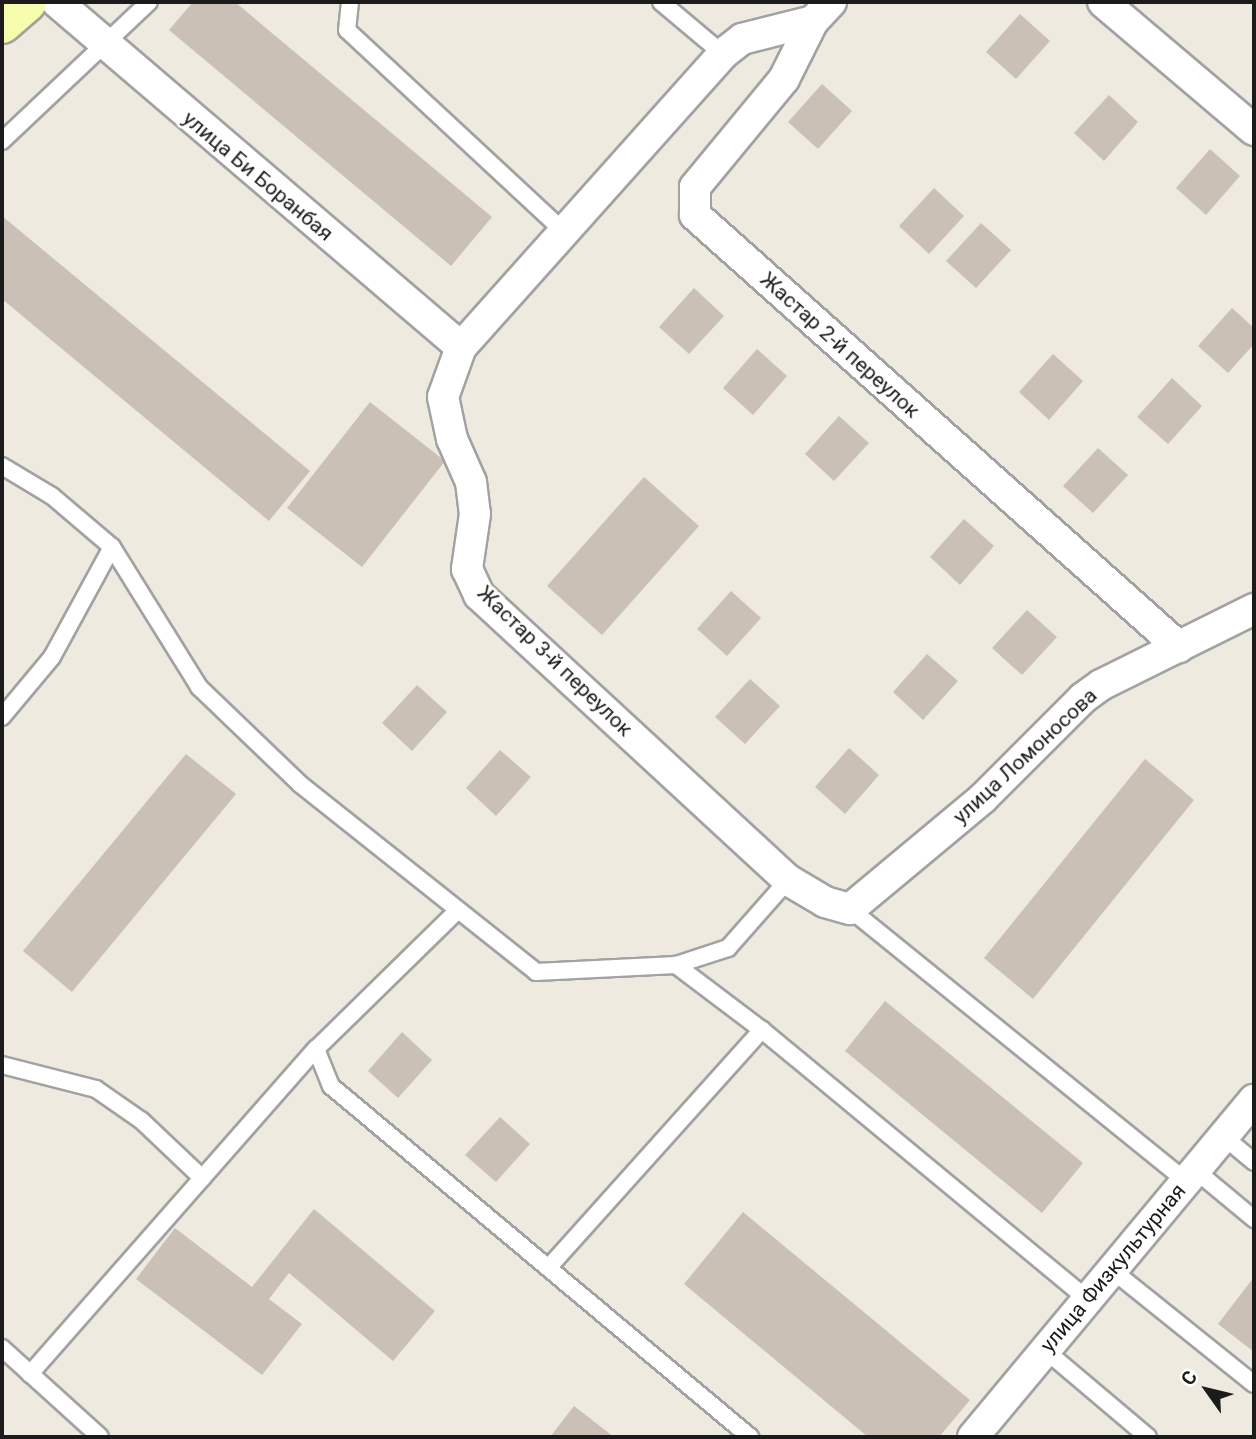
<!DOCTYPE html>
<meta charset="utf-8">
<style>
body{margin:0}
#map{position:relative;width:1256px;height:1439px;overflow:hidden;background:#eeeae0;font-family:Roboto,sans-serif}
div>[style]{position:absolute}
.building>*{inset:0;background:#cac0b6}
.roads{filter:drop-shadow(2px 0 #a2a2a2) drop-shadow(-2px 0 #a2a2a2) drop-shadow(0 2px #a2a2a2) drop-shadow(0 -2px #a2a2a2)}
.service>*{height:16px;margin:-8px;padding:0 8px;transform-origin:8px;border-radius:8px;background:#fff}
.minor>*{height:30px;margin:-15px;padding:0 15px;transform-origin:15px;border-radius:15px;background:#fff}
.secondary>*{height:38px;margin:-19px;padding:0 19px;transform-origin:19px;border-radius:19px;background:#f6feae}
span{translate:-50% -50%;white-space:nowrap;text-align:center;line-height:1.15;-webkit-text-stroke:5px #fff;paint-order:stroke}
.street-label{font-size:21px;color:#1b1b1b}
.frame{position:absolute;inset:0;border:4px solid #1b1b1b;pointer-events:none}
.north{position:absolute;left:1172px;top:1355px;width:70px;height:70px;-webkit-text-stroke:5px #fff;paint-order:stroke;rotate:304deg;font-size:19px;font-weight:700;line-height:28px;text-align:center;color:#1b1b1b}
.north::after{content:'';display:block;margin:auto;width:24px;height:32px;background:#1b1b1b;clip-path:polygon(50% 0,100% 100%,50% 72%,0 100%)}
</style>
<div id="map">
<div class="building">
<div style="clip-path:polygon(193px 2px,235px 2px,492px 217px,451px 266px,169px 30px)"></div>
<div style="clip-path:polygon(1020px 14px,1050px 41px,1016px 79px,986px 52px)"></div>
<div style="clip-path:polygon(822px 84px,852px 111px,818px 149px,788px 122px)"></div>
<div style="clip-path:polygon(1109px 95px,1138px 122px,1104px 161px,1074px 133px)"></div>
<div style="clip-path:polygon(1210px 149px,1240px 176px,1206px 215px,1176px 188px)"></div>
<div style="clip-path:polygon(934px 188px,964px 216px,929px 254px,899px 226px)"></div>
<div style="clip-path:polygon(2px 216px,310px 471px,269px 521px,2px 299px)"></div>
<div style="clip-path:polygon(981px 223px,1011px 250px,976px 288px,946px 261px)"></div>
<div style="clip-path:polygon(694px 288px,724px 316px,689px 354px,659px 327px)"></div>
<div style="clip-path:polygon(1232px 308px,1254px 328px,1254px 344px,1228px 373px,1198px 346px)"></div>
<div style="clip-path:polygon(757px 349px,787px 376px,753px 415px,723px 388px)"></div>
<div style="clip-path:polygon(1053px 354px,1083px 381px,1049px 420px,1019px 392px)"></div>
<div style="clip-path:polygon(1172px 378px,1202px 406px,1168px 444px,1137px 417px)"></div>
<div style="clip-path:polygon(370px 402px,445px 461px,362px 567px,287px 508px)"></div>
<div style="clip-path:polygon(839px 416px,869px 443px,834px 481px,805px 454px)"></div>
<div style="clip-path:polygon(1098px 448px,1128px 475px,1093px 513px,1063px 486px)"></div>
<div style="clip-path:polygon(644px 477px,699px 526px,602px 635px,547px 586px)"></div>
<div style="clip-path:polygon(964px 519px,994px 546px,960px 585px,930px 557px)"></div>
<div style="clip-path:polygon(731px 591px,761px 618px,727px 656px,697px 629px)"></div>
<div style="clip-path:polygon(1027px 610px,1057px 637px,1022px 675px,992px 648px)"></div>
<div style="clip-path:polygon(927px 654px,958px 681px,923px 720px,893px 692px)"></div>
<div style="clip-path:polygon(750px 679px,780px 706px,745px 744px,715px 717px)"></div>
<div style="clip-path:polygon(417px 685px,447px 712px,412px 751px,382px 723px)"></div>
<div style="clip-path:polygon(849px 748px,879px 775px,845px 814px,815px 787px)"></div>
<div style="clip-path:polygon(500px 750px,531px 777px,496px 816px,466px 788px)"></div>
<div style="clip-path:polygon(186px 754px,236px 794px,72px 992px,23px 951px)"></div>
<div style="clip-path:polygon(1145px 759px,1194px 800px,1033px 999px,984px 958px)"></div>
<div style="clip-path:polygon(885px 1001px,1083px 1163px,1042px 1213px,845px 1051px)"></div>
<div style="clip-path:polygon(402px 1032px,432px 1060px,398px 1098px,368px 1071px)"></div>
<div style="clip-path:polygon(500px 1117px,530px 1144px,496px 1182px,465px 1155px)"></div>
<div style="clip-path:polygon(314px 1209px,435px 1311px,393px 1361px,289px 1273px,269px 1299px,302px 1324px,262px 1375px,136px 1279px,175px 1228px,252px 1287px)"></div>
<div style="clip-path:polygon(743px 1212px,970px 1400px,939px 1437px,868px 1437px,684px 1284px)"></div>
<div style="clip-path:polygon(1254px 1277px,1254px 1352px,1218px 1324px)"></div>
<div style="clip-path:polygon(574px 1406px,614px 1437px,550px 1437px)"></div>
</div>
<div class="roads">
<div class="service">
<div style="left:350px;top:2px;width:28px;rotate:96deg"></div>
<div style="left:347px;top:30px;width:294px;rotate:42.9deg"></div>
<div style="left:661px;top:2px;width:81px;rotate:40deg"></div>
<div style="left:2px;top:141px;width:202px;rotate:-43.4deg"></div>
<div style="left:2px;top:466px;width:58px;rotate:31deg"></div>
<div style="left:52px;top:496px;width:79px;rotate:40.4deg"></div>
<div style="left:112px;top:547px;width:165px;rotate:58.1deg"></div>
<div style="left:199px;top:687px;width:140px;rotate:43.8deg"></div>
<div style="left:300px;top:784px;width:302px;rotate:38.5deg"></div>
<div style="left:536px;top:972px;width:140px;rotate:-2.9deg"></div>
<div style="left:676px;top:965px;width:55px;rotate:-18.1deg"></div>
<div style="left:728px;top:948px;width:91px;rotate:-48.6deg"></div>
<div style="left:2px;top:717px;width:78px;rotate:-50.2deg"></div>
<div style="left:52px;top:657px;width:125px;rotate:-61.4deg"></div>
<div style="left:850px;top:909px;width:432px;rotate:39deg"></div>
<div style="left:456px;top:912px;width:196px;rotate:135.6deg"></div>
<div style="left:316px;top:1049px;width:40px;rotate:68deg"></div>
<div style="left:331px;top:1086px;width:547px;rotate:39.95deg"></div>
<div style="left:762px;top:1030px;width:422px;rotate:39.6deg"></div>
<div style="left:2px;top:1065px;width:97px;rotate:14.3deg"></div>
<div style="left:96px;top:1089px;width:56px;rotate:34.8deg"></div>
<div style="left:142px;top:1121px;width:83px;rotate:43.5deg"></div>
<div style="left:1223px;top:1136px;width:40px;rotate:40deg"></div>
<div style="left:1195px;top:1170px;width:77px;rotate:39.7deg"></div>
<div style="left:549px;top:1267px;width:319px;rotate:-48.1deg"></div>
<div style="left:762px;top:1030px;width:108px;rotate:-142.9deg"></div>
<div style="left:1112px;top:1270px;width:182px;rotate:38.8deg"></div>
<div style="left:2px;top:1348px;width:132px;rotate:42.2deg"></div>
<div style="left:1045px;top:1350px;width:135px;rotate:40.2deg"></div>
<div style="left:30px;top:1374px;width:433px;rotate:-48.7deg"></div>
</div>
<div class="minor">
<div style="left:57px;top:2px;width:531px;rotate:40.5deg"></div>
<div style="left:831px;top:2px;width:26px;rotate:133deg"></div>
<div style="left:813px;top:21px;width:65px;rotate:116.6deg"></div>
<div style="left:784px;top:79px;width:140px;rotate:129.5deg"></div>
<div style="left:695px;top:187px;width:28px;rotate:90deg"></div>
<div style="left:695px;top:215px;width:649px;rotate:41.75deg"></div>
<div style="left:1103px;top:2px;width:198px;rotate:40.3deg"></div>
<div style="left:813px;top:21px;width:73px;rotate:165.8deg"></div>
<div style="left:742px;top:39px;width:24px;rotate:142deg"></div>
<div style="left:723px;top:54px;width:393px;rotate:131.8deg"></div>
<div style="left:461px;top:347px;width:53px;rotate:109.8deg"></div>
<div style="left:443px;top:397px;width:43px;rotate:77.9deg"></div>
<div style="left:452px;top:439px;width:47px;rotate:66.2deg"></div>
<div style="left:471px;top:482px;width:32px;rotate:83deg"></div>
<div style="left:475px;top:514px;width:56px;rotate:98.3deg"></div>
<div style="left:467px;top:569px;width:29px;rotate:65deg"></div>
<div style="left:479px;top:595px;width:420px;rotate:42.7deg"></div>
<div style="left:788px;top:880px;width:43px;rotate:30.7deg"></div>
<div style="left:825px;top:902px;width:26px;rotate:16deg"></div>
<div style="left:850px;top:909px;width:173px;rotate:-39.8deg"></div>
<div style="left:983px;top:798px;width:141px;rotate:-45deg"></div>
<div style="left:1083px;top:698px;width:22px;rotate:-36deg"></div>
<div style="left:1101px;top:685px;width:171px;rotate:-26.4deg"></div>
<div style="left:973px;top:1437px;width:439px;rotate:-50.2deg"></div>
</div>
<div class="secondary">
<div style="left:2px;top:24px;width:33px;rotate:-41deg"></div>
</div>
</div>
<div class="street-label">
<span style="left:258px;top:176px;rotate:40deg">улица Би Боранбая</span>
<span style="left:840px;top:345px;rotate:42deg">Жастар 2-й переулок</span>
<span style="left:555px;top:661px;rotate:44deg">Жастар 3-й переулок</span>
<span style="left:1025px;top:756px;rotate:-43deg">улица Ломоносова</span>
<span style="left:1113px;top:1268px;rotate:-50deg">улица Физкультурная</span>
</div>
<div class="frame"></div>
<div class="north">С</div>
</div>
